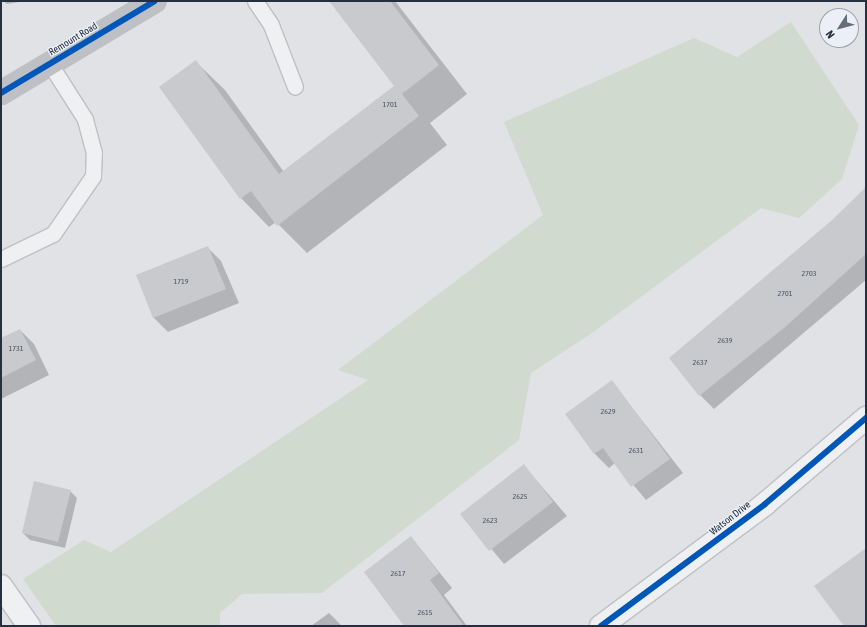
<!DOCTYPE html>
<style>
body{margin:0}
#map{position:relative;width:867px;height:627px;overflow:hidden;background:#e0e2e5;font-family:"Asap Condensed",sans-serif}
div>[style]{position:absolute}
.green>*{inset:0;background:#d0dacf}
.shadow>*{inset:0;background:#0003}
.building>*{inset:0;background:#c8cacd}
.roads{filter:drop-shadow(1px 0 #bec0c3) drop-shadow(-1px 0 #bec0c3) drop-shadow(0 1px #bec0c3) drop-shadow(0 -1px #bec0c3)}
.lane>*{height:15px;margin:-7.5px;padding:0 7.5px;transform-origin:7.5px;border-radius:7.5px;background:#eff0f2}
.street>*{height:22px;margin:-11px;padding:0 11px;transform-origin:11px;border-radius:11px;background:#eff0f2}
.secondary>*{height:22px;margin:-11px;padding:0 11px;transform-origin:11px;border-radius:11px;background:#bec0c6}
.cycleway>*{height:6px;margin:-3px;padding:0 3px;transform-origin:3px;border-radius:3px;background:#0057b8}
span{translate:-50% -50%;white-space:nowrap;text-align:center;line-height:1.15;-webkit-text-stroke:3px #ecf0f6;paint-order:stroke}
.number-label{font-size:8px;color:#4e5664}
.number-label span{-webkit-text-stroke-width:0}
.street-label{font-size:10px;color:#252f40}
.frame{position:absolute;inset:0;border:2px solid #252f40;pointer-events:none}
.north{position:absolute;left:819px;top:8px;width:40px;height:40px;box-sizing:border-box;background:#ecf0f6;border:1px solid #9ca3ad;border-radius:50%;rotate:234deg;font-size:11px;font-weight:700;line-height:16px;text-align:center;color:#252f40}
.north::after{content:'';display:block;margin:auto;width:14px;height:18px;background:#666e7a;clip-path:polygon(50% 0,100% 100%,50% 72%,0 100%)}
</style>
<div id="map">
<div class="green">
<div style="clip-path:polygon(791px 22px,859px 125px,842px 179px,799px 218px,761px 208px,592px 333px,531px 373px,519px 440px,322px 593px,242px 594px,220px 613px,220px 626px,56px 626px,23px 579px,84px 540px,111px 552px,368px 380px,338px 370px,543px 215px,504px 122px,694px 38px,737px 57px)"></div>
</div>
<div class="shadow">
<div style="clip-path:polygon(3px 1px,25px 1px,7px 4px)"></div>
<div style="clip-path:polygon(330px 1px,395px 1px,467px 94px,430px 123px,447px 145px,307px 253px,276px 222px,269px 227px,241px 198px,196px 62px,225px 90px,284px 172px,396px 86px)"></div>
<div style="clip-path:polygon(866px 189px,866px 280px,714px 409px,700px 395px,832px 222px)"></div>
<div style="clip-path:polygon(207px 247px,221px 261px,239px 303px,168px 332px,154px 318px,137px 276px)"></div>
<div style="clip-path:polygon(20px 330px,34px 344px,49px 375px,1px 399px,1px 339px)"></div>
<div style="clip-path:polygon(612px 382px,683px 473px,646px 500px,615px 463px,609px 468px,595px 454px,567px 415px)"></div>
<div style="clip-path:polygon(524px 466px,567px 516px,504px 564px,462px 514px)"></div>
<div style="clip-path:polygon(70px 491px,77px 498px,65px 548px,30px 540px,23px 533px)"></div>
<div style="clip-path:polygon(411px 537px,452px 588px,444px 595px,467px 626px,406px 626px)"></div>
<div style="clip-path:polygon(329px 613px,342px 626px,311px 626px)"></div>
</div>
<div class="building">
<div style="clip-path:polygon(329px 1px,390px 1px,439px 65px,402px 94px,419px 116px,277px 226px,251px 191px,240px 199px,159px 87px,196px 60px,279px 174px,394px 86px)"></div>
<div style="clip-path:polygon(866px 187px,866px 254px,784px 328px,699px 396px,669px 358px,831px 221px)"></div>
<div style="clip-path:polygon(208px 246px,226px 289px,153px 318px,136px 275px)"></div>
<div style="clip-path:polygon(20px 329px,36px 360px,1px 378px,1px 338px)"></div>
<div style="clip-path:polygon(612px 380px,670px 459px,631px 487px,603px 448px,594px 454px,565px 414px)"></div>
<div style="clip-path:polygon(524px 464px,553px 502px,489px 551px,460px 514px)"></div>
<div style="clip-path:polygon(34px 481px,71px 490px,58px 542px,22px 533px)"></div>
<div style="clip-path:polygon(411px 536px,439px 573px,430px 580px,464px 626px,404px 626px,364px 572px)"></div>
<div style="clip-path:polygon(866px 548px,866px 626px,844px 626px,814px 586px)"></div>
</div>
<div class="roads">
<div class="lane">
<div style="left:255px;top:1px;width:29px;rotate:56deg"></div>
<div style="left:271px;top:25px;width:66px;rotate:68.8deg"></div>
<div style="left:1px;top:259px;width:58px;rotate:-25.7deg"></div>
<div style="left:53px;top:234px;width:70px;rotate:-55.4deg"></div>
<div style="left:93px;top:176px;width:23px;rotate:-88deg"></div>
<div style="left:94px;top:153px;width:35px;rotate:-105deg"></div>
<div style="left:85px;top:119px;width:65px;rotate:-122.5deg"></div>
</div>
<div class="street">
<div style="left:1px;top:586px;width:49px;rotate:55deg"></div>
<div style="left:601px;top:626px;width:204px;rotate:-36.6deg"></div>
<div style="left:765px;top:504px;width:133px;rotate:-40.4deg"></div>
</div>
<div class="secondary">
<div style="left:1px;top:93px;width:179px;rotate:-30.9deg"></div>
</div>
</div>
<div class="cycleway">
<div style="left:1px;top:93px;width:179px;rotate:-30.9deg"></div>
<div style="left:601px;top:626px;width:204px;rotate:-36.6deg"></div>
<div style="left:765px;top:504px;width:133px;rotate:-40.4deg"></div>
</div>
<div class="number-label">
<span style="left:390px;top:105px">1701</span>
<span style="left:809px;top:274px">2703</span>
<span style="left:181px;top:282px">1719</span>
<span style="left:785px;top:294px">2701</span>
<span style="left:725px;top:341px">2639</span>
<span style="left:16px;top:349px">1731</span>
<span style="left:700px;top:363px">2637</span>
<span style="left:608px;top:412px">2629</span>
<span style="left:636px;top:451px">2631</span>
<span style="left:520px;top:497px">2625</span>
<span style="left:490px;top:521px">2623</span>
<span style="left:398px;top:574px">2617</span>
<span style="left:425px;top:613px">2615</span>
</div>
<div class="street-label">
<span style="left:73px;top:39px;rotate:-31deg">Remount Road</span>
<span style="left:730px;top:518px;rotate:-38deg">Watson Drive</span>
</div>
<div class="frame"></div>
<div class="north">N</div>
</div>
